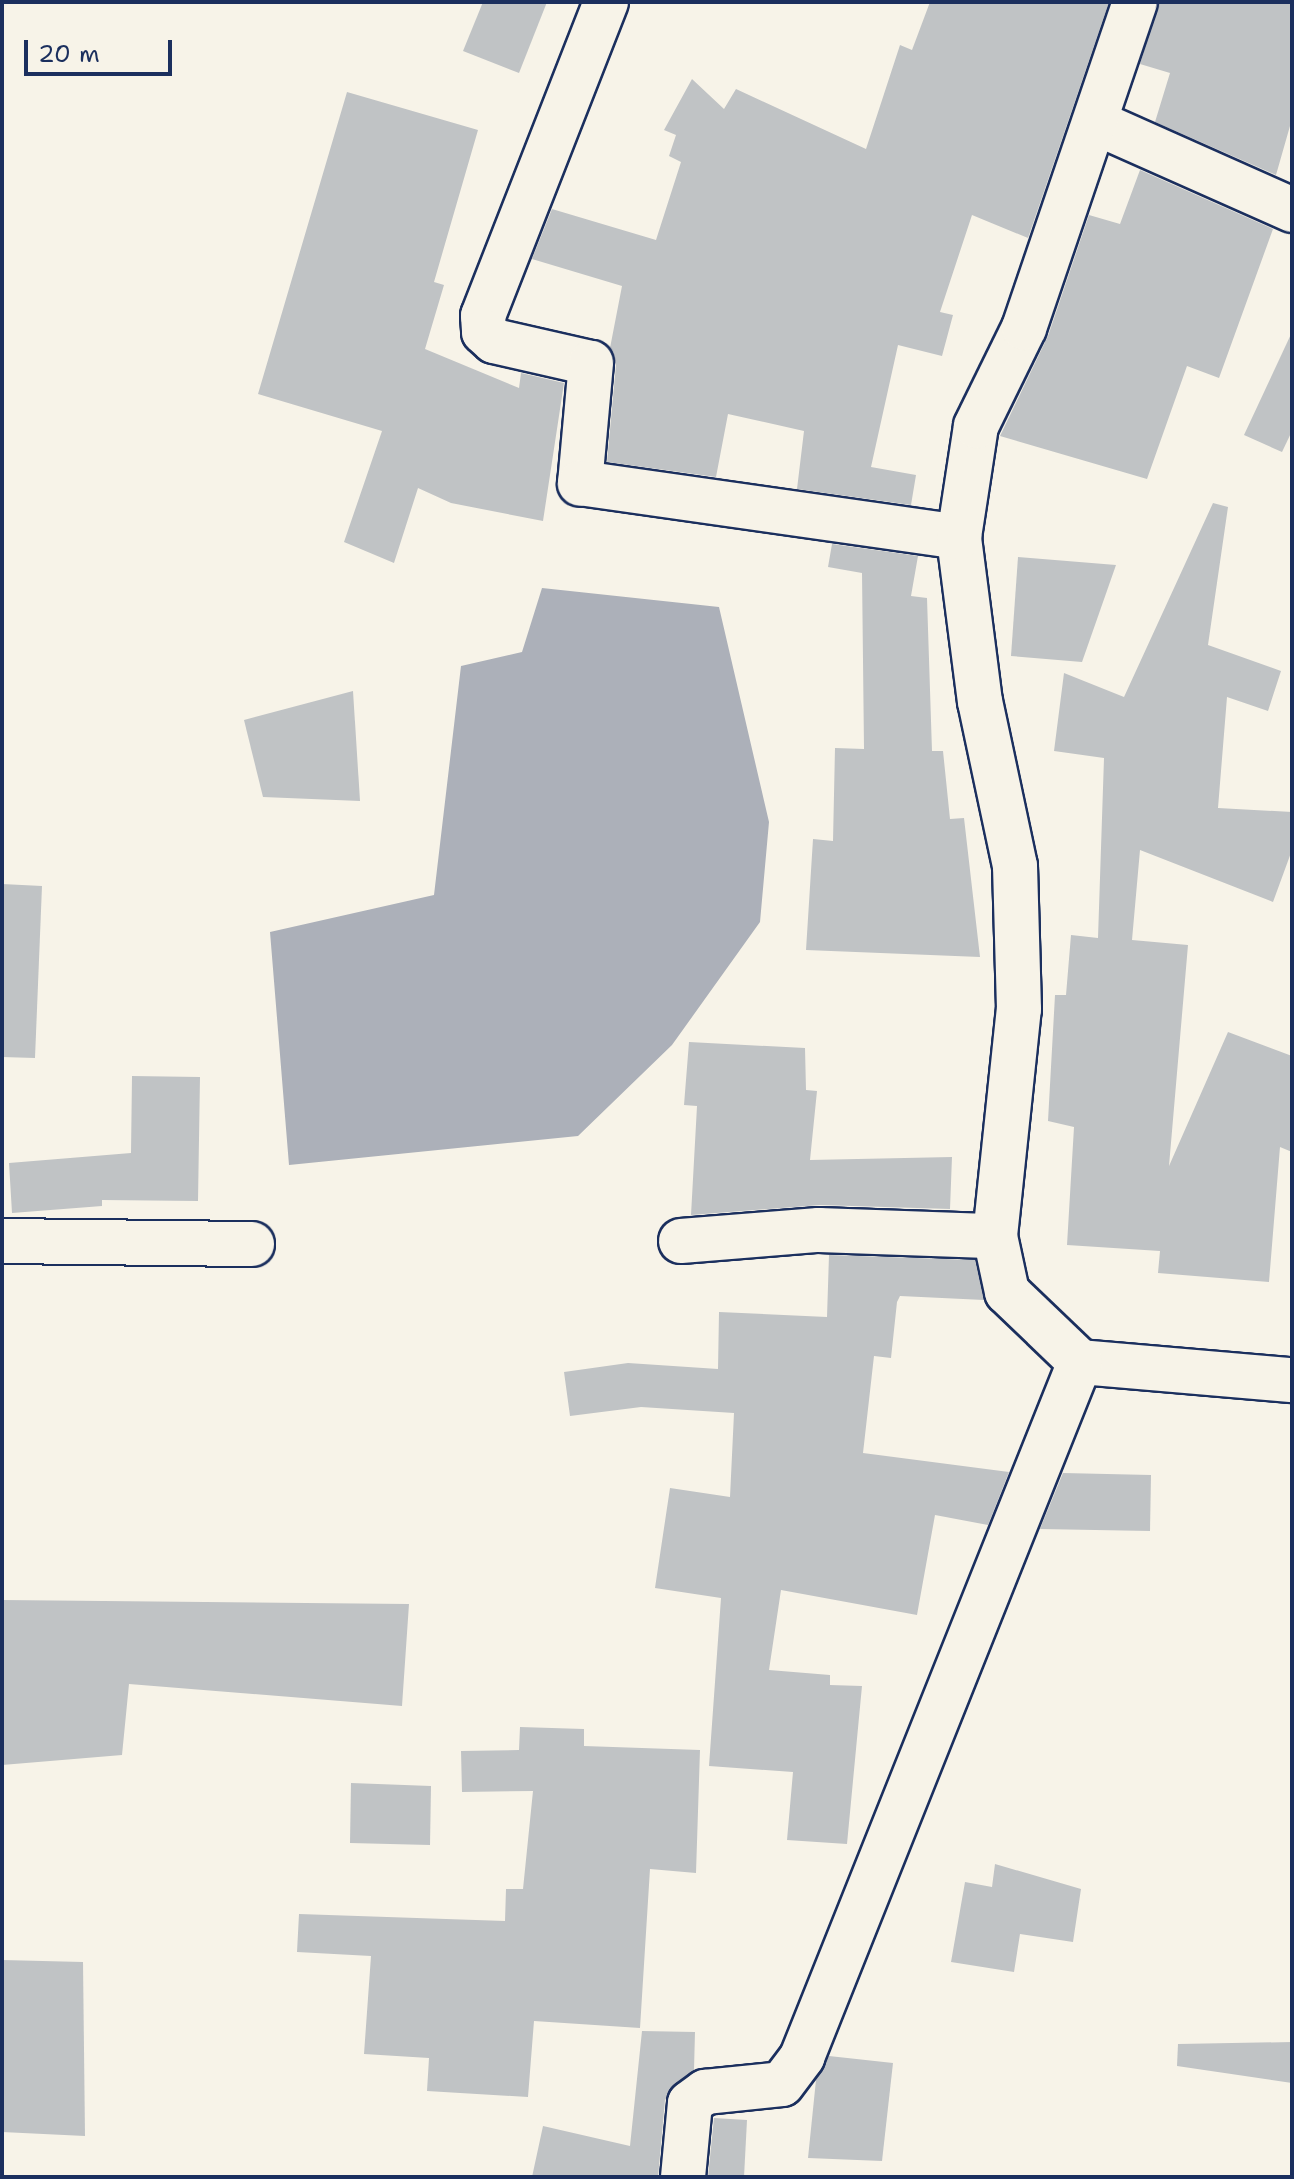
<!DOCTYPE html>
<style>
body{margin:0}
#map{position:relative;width:1294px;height:2179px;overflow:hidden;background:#f7f3e8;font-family:"Shantell Sans",sans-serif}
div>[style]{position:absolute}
.water>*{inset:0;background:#acb0b9}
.building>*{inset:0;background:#c0c3c5}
.roads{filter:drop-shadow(2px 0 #1b2f5e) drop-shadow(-2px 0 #1b2f5e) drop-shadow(0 2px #1b2f5e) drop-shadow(0 -2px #1b2f5e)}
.minor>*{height:44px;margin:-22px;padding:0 22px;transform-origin:22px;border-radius:22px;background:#f7f3e8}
span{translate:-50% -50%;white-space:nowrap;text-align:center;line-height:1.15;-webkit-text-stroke:6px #f7f3e8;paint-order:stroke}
.frame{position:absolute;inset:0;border:4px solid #1b2f5e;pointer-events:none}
.scale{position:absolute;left:24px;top:40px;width:148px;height:36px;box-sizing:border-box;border:4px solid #1b2f5e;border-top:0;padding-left:10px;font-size:24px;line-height:28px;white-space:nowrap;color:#1b2f5e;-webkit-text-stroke:6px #f7f3e8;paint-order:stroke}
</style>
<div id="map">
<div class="water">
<div style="clip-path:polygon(542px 588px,719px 607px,769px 822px,760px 922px,672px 1045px,578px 1136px,289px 1165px,270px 932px,434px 895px,461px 666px,522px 652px)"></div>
</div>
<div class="building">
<div style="clip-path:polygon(483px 2px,547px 2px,519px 73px,463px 51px)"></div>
<div style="clip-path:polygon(930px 2px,1109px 2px,1028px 238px,972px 215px,940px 312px,953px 315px,942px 356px,898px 345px,871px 467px,916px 475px,911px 505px,797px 489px,804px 431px,728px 414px,716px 477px,607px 462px,616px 365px,610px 348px,622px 286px,532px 259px,552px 209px,656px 240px,681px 162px,669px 156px,676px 135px,664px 130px,692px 79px,724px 109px,736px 89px,866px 149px,900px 45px,912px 50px)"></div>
<div style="clip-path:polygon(1159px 2px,1292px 2px,1292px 119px,1276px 175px,1155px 122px,1170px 73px,1140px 64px)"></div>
<div style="clip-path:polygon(347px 92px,478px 130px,434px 282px,444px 285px,425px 349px,519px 388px,521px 373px,564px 383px,543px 521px,451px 503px,418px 488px,394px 563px,344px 542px,382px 431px,258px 394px)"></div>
<div style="clip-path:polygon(1140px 170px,1273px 229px,1219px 378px,1187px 366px,1147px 479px,1000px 436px,1048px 336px,1089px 215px,1120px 224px)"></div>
<div style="clip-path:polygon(1292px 332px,1292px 431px,1282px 452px,1244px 435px)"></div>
<div style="clip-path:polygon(1213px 503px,1228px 507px,1208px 645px,1281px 671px,1268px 711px,1227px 697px,1218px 808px,1292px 812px,1292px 850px,1273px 902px,1140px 850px,1132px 940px,1188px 945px,1169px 1166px,1228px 1032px,1292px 1056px,1292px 1152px,1280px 1147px,1269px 1282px,1158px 1273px,1160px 1251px,1067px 1245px,1074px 1127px,1048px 1121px,1055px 995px,1066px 995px,1071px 935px,1098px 938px,1104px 758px,1054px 751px,1064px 673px,1124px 697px)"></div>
<div style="clip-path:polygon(832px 544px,918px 556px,911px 596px,927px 598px,932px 751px,943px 751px,950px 819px,964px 818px,980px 957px,806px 950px,813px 839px,833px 841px,835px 748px,864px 749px,862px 573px,828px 567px)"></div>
<div style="clip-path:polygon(1018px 557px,1116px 565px,1082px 662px,1011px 656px)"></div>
<div style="clip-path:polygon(353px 691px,360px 801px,263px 797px,244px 720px)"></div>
<div style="clip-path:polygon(2px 884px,42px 886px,35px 1058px,2px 1057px)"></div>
<div style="clip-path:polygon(689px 1042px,805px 1048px,806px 1090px,817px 1091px,810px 1160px,952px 1157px,950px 1209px,820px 1205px,691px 1215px,697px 1106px,684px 1105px)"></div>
<div style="clip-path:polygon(132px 1076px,200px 1077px,198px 1201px,102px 1200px,102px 1206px,12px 1213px,9px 1163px,131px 1153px)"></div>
<div style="clip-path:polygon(829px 1255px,975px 1260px,984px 1300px,900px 1296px,897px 1302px,891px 1358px,874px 1356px,863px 1453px,1009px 1472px,988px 1525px,935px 1515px,917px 1615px,781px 1590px,769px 1670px,830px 1675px,830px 1685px,862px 1686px,847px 1844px,787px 1840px,793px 1772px,709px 1766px,721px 1598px,655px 1588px,670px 1488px,730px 1497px,734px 1413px,641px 1407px,570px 1416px,564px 1372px,628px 1363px,718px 1369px,719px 1312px,827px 1317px)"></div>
<div style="clip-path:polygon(1063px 1473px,1151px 1475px,1150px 1531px,1040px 1529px)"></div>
<div style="clip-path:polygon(2px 1600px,409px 1604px,402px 1706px,129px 1684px,122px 1755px,2px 1765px)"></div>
<div style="clip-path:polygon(520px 1727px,584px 1729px,584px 1746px,700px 1750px,696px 1873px,650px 1869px,640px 2028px,534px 2021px,528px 2097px,427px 2091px,429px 2058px,364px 2054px,371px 1956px,297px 1952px,299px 1914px,505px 1921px,506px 1889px,523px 1889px,533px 1791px,462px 1792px,461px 1751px,519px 1750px)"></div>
<div style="clip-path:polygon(351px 1783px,431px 1786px,430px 1845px,350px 1843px)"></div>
<div style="clip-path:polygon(995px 1864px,1081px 1889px,1073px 1942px,1020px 1934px,1014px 1972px,951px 1962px,965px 1882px,992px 1887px)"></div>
<div style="clip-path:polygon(2px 1960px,83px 1962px,85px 2136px,2px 2132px)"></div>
<div style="clip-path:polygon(642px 2031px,695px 2032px,694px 2070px,665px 2100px,658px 2177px,532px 2177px,543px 2126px,630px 2146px)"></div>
<div style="clip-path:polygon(1292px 2042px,1292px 2083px,1177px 2066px,1178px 2044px)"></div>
<div style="clip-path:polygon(829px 2056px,893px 2063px,882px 2161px,808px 2158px,816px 2080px)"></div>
<div style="clip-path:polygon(714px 2118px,747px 2120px,744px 2177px,708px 2177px)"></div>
</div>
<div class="roads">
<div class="minor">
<div style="left:606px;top:2px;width:337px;rotate:111.4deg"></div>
<div style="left:483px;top:316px;width:16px;rotate:86deg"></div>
<div style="left:484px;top:332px;width:13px;rotate:42deg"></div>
<div style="left:494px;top:341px;width:99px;rotate:12.8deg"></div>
<div style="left:591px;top:363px;width:121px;rotate:95.2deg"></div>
<div style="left:580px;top:483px;width:383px;rotate:8.1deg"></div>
<div style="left:1097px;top:123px;width:214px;rotate:24deg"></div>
<div style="left:2px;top:1241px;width:250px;rotate:0.7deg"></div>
<div style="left:681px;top:1241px;width:138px;rotate:-4.6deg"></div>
<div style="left:819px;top:1230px;width:176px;rotate:2deg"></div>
<div style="left:1080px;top:1362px;width:213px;rotate:4.9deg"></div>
<div style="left:683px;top:2177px;width:74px;rotate:-84.6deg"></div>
<div style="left:690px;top:2103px;width:19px;rotate:-36deg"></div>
<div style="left:705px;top:2092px;width:77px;rotate:-5.9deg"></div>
<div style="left:782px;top:2084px;width:34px;rotate:-53deg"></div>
<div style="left:802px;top:2057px;width:749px;rotate:-68.2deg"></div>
<div style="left:1080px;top:1362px;width:101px;rotate:-136.2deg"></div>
<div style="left:1007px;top:1292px;width:57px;rotate:-102.1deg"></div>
<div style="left:995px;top:1236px;width:228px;rotate:-84deg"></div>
<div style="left:1019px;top:1009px;width:143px;rotate:-91.6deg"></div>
<div style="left:1015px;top:866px;width:168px;rotate:-102deg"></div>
<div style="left:980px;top:702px;width:166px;rotate:-97.3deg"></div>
<div style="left:959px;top:537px;width:112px;rotate:-81.3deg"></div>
<div style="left:976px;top:426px;width:109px;rotate:-63.9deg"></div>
<div style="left:1024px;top:328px;width:344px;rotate:-71.2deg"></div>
</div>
</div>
<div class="frame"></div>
<div class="scale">20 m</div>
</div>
